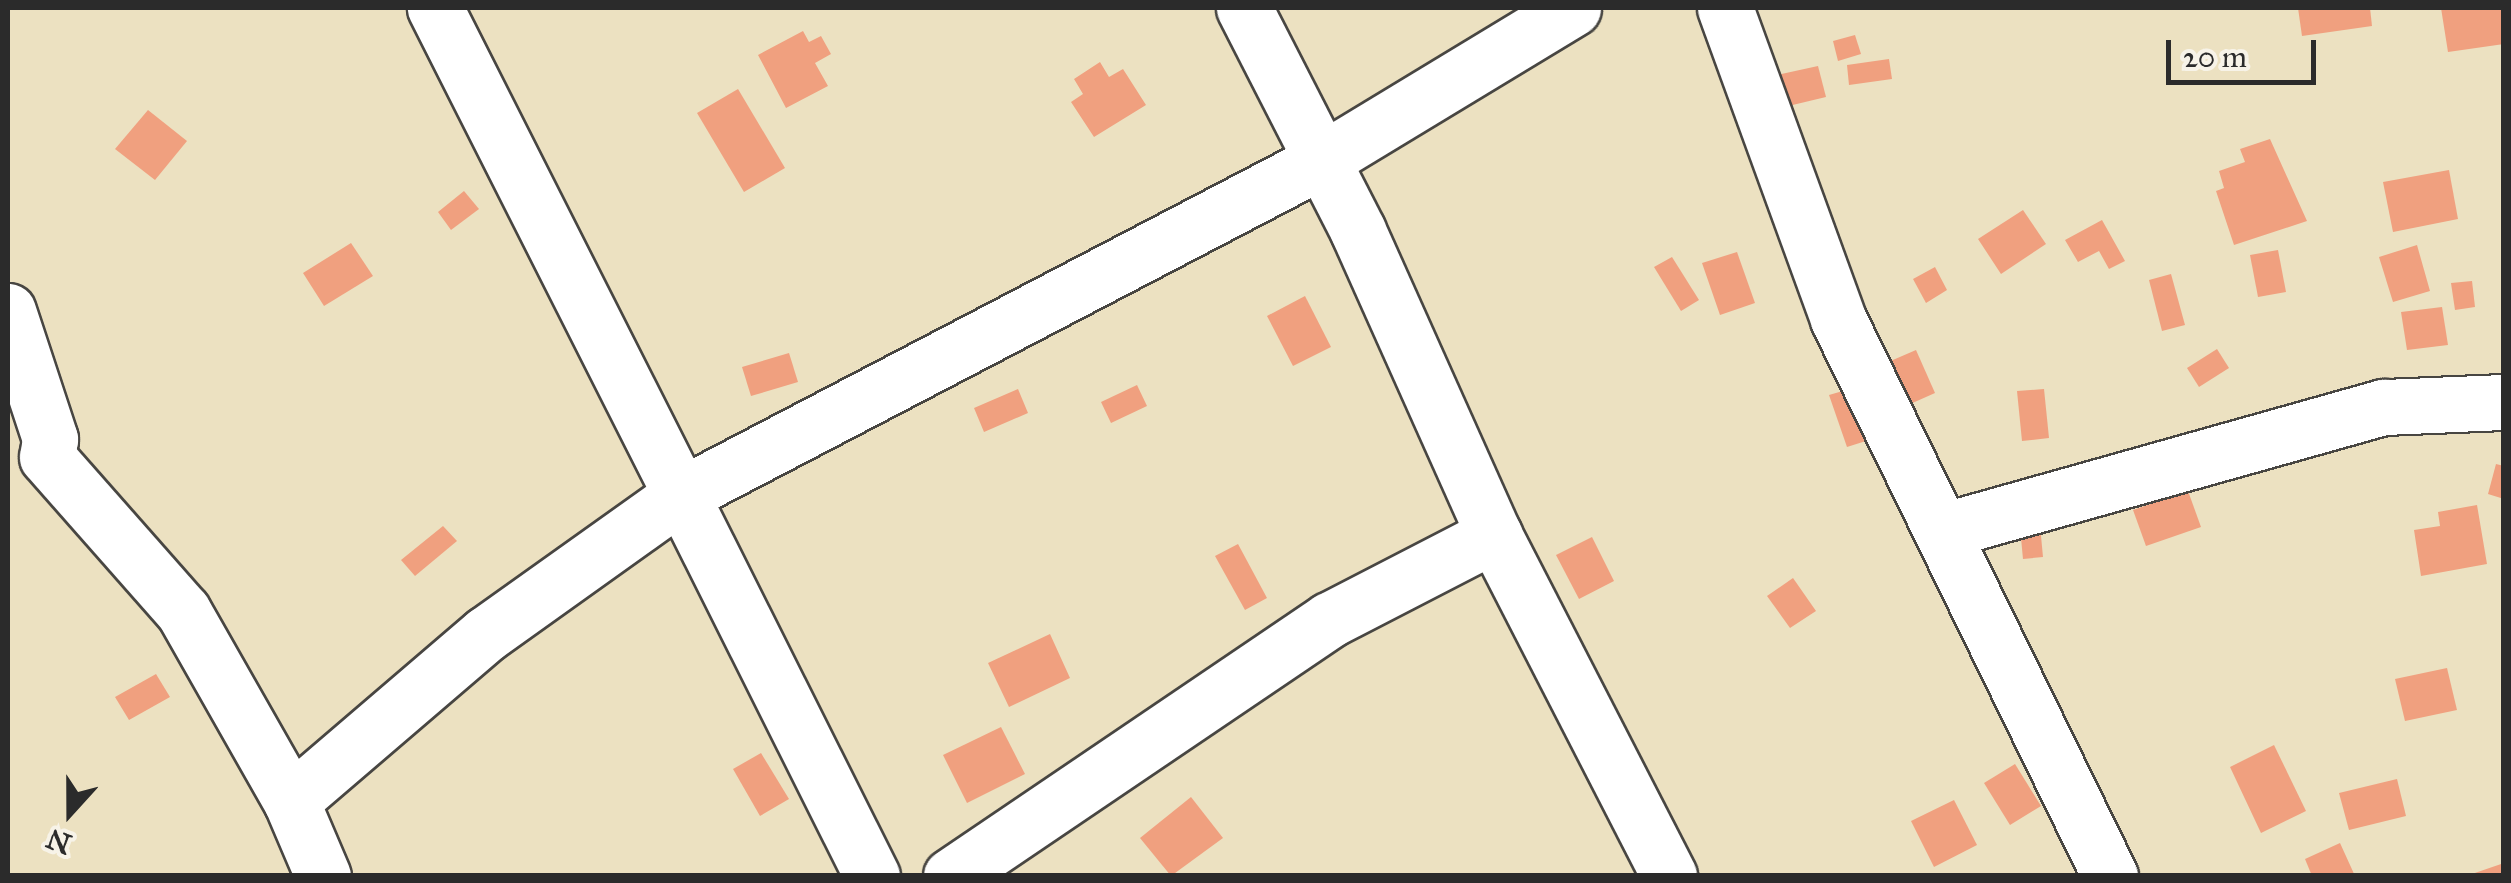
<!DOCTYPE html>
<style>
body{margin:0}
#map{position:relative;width:2511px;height:883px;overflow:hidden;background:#ece1c1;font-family:"IM FELL Great Primer",serif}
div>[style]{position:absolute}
.building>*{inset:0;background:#f0a07f}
.roads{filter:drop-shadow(2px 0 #484642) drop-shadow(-2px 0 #484642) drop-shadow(0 2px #484642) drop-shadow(0 -2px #484642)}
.minor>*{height:55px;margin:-27.5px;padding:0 27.5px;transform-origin:27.5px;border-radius:27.5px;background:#fff}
span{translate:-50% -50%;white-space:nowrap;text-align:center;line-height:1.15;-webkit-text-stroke:9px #f7f3e8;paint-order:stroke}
.frame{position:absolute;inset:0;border:10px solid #2b2b2b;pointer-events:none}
.north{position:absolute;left:20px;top:763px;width:100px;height:100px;-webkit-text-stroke:8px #f7f3e8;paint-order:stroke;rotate:201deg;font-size:28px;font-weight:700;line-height:40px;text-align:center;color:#2b2b2b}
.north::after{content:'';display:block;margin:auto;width:35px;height:45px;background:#2b2b2b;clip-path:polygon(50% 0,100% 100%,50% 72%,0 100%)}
.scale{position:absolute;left:2166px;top:40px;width:150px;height:45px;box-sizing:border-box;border:5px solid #2b2b2b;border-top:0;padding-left:12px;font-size:30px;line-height:35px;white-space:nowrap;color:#2b2b2b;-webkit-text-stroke:8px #f7f3e8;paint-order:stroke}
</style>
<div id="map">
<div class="building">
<div style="clip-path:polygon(2298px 8px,2370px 8px,2372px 26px,2302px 36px)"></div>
<div style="clip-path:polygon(2441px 8px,2504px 8px,2504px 44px,2448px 52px)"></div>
<div style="clip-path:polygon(803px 31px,809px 42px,821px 36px,831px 54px,815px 63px,828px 86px,786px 108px,758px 55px)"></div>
<div style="clip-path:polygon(1855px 35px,1861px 54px,1838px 61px,1833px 41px)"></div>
<div style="clip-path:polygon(1889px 59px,1892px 79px,1849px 85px,1847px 65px)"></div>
<div style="clip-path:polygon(1100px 62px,1109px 77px,1123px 69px,1146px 105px,1094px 137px,1071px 102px,1083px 94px,1074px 79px)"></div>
<div style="clip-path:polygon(1818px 66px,1826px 97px,1780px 108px,1772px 76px)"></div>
<div style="clip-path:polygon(738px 89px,785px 168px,744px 192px,697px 113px)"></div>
<div style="clip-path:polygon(148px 110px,187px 141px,155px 180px,115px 149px)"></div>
<div style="clip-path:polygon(2270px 139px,2307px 221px,2234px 245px,2216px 191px,2224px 188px,2219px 171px,2245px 162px,2240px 149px)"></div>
<div style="clip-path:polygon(2449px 170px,2458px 219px,2393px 232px,2383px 182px)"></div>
<div style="clip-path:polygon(464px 191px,479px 209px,451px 230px,438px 212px)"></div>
<div style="clip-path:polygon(2023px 210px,2046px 244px,2001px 274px,1978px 239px)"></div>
<div style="clip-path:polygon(2102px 220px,2125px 261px,2109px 269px,2099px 251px,2078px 262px,2065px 240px)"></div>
<div style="clip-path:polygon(351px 243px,373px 276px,324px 306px,303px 273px)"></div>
<div style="clip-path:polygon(2417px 245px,2430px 291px,2393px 302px,2379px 257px)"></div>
<div style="clip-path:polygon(2278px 250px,2286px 292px,2258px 297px,2250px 255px)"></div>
<div style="clip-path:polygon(1737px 252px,1755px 303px,1720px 315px,1702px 263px)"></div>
<div style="clip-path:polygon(1672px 257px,1699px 300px,1681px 311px,1654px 267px)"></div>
<div style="clip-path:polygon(1935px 267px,1947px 290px,1926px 303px,1913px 279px)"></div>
<div style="clip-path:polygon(2171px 274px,2185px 325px,2162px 331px,2149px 280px)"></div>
<div style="clip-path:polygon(2472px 281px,2475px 307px,2455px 310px,2451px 283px)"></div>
<div style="clip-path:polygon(1305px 296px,1331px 347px,1293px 366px,1267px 316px)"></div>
<div style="clip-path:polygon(2442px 307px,2448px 345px,2407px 350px,2401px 312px)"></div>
<div style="clip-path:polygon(2217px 349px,2229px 368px,2199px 387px,2187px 368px)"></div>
<div style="clip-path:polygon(1916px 350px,1935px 393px,1899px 409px,1879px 366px)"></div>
<div style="clip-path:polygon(789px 353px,798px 382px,751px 396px,742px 367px)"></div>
<div style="clip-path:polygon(1137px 385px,1147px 406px,1111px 423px,1101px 402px)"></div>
<div style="clip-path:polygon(1853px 388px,1869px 440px,1847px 447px,1829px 395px)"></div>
<div style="clip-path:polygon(1018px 389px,1028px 413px,984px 432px,974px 408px)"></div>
<div style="clip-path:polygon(2044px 389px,2049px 438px,2022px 441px,2017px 391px)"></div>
<div style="clip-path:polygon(2496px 464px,2504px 466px,2504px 499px,2488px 494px)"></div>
<div style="clip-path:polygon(2188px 491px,2201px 527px,2146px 546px,2133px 510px)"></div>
<div style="clip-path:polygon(2477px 505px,2487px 564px,2421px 576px,2414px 530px,2440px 526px,2438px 512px)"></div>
<div style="clip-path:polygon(2039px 515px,2043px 557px,2023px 559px,2019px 517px)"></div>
<div style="clip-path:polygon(443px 526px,457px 541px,415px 576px,401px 560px)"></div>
<div style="clip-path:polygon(1592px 537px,1614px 581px,1579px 599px,1556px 555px)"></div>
<div style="clip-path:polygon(1238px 544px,1267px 598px,1245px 610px,1215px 556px)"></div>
<div style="clip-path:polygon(1793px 578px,1816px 611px,1790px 628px,1767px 596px)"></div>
<div style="clip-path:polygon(1050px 634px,1070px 678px,1009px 707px,988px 663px)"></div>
<div style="clip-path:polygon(2447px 668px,2457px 710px,2405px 721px,2395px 679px)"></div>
<div style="clip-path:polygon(156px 674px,170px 697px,129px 720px,115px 697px)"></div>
<div style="clip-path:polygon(1001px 727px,1025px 774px,967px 803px,943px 755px)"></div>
<div style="clip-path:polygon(2274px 745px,2306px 811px,2261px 833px,2230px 767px)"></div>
<div style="clip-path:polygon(761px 753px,789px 799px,760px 816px,733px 769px)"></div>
<div style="clip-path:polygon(2015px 764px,2041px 806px,2010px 825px,1984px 783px)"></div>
<div style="clip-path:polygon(2397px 779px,2406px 816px,2349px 830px,2339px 793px)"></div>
<div style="clip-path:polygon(1191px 797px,1223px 838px,1171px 876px,1140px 838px)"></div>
<div style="clip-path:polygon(1954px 800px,1977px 845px,1934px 867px,1911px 821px)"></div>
<div style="clip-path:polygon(2340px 843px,2355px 876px,2312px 876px,2305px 859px)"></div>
<div style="clip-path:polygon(2504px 863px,2504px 876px,2469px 876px,2469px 875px)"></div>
</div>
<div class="roads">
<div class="minor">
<div style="left:1244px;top:8px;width:250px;rotate:62.9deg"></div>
<div style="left:1358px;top:231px;width:333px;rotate:65.9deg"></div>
<div style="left:1494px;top:535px;width:383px;rotate:62.8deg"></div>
<div style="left:1725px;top:8px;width:331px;rotate:70deg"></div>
<div style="left:1838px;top:319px;width:620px;rotate:63.97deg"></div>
<div style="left:8px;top:311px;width:135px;rotate:71.8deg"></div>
<div style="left:50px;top:439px;width:18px;rotate:99deg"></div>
<div style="left:47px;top:457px;width:205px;rotate:48.6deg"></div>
<div style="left:183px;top:611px;width:219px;rotate:60.4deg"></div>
<div style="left:1942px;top:531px;width:459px;rotate:-15.7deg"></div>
<div style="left:2384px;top:407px;width:120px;rotate:-2.4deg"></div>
<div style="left:323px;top:876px;width:82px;rotate:-113.1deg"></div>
<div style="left:291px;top:801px;width:257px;rotate:-40.6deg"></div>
<div style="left:486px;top:634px;width:239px;rotate:-35.5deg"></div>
<div style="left:681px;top:495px;width:546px;rotate:-116.8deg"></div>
<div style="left:872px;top:876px;width:426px;rotate:-116.6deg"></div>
<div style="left:681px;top:495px;width:720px;rotate:-27.56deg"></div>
<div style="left:1319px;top:162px;width:297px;rotate:-31.2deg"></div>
<div style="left:951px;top:876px;width:457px;rotate:-34.1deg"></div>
<div style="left:1329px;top:620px;width:186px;rotate:-27.3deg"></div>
</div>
</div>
<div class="frame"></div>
<div class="north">N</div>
<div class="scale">20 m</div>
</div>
